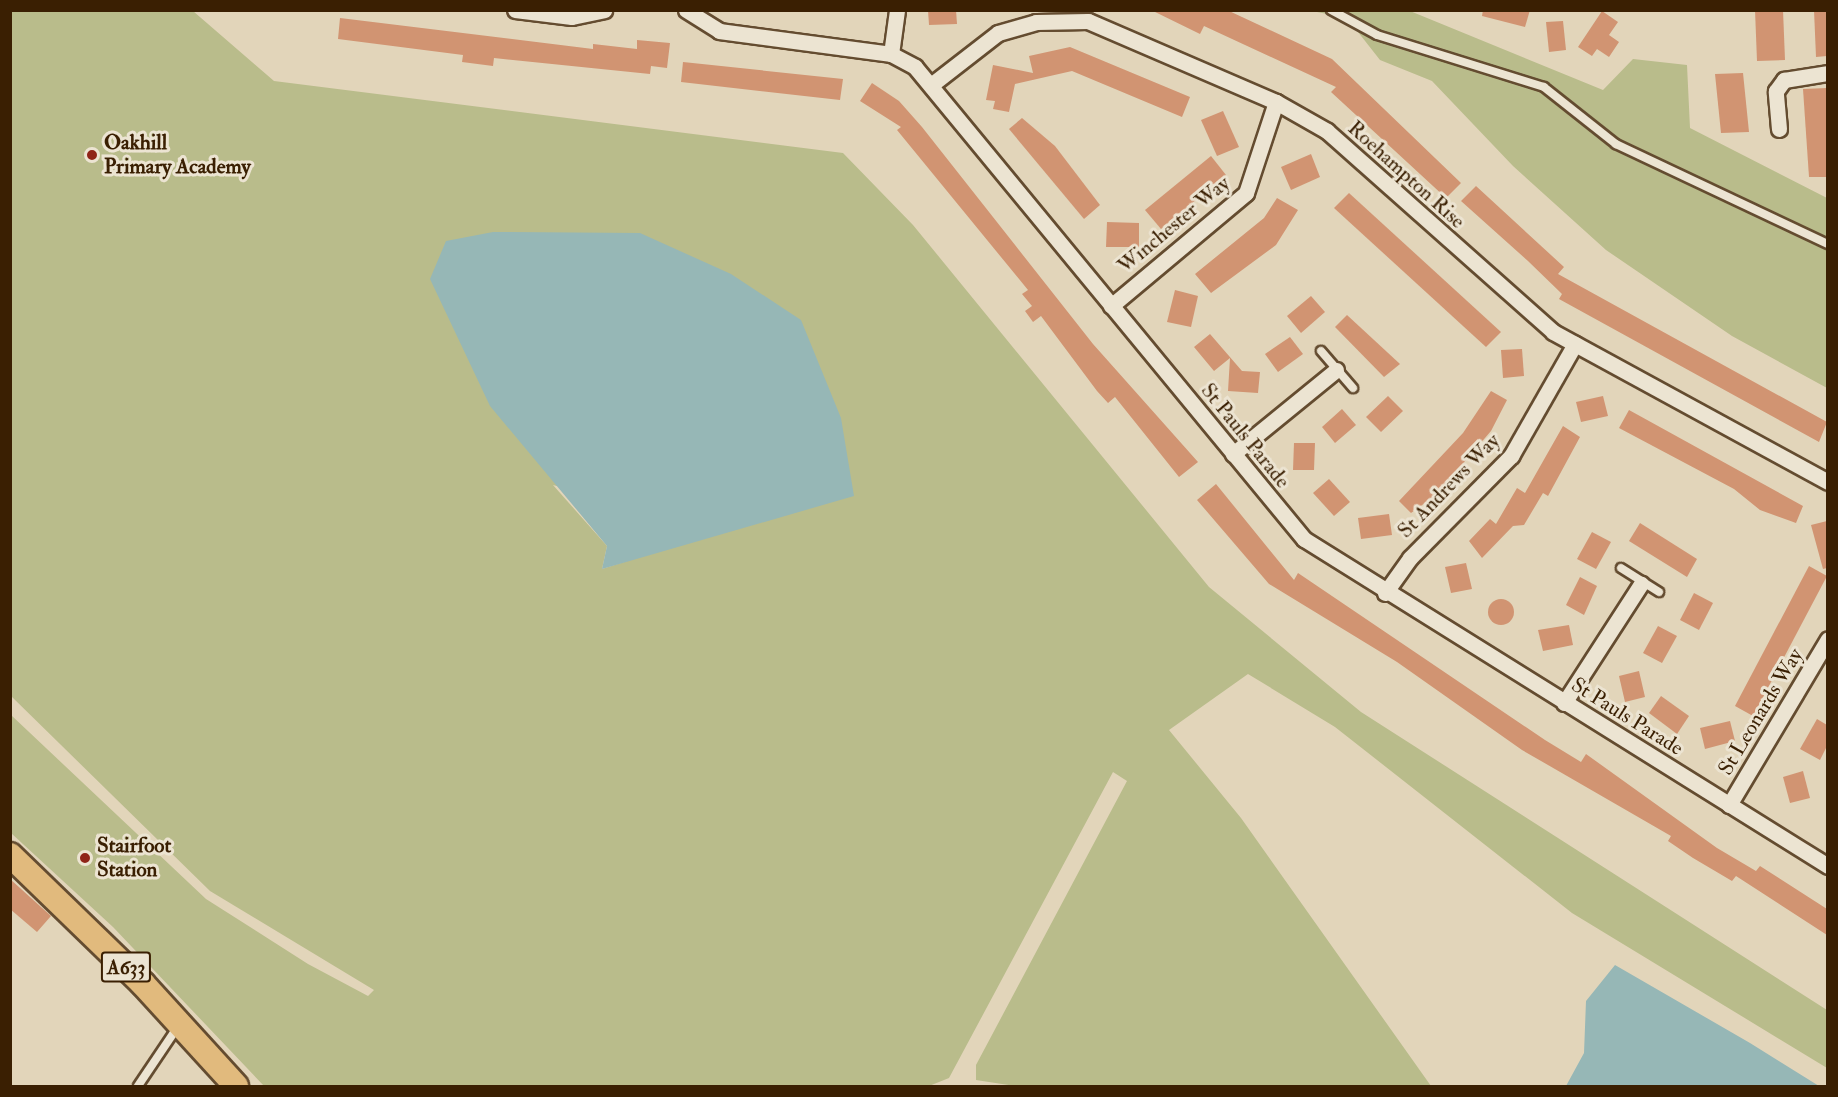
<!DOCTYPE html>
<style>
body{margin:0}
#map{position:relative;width:1838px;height:1097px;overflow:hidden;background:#e2d5ba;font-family:"IM FELL Double Pica",serif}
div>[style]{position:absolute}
.green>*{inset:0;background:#b9bc8b}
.water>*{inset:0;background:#96b7b6}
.building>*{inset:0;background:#d19472}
.round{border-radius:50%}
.roads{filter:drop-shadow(2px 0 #644c30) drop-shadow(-2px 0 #644c30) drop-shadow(0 2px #644c30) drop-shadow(0 -2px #644c30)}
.lane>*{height:8px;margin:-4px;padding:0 4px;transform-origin:4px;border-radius:4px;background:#ece4d2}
.street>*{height:15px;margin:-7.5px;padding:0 7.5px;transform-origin:7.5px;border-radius:7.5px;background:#ece4d2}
.primary>*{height:24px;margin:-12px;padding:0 12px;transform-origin:12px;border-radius:12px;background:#e1ba7d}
.dots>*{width:16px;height:16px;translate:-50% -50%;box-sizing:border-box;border:3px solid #ece4d2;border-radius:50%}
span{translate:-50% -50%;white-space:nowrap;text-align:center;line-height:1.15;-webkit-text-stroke:6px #ece4d2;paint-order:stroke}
.shield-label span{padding:2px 4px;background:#ece4d2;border:2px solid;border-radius:4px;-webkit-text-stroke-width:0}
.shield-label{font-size:20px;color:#3a1f02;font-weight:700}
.poi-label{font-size:21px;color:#3a1f02;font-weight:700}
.left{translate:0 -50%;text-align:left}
.street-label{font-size:21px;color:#3a1f02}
.frame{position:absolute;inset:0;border:12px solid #3a1f02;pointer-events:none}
</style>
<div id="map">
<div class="green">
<div style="clip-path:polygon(evenodd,10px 11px,193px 11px,274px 81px,843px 153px,913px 225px,1209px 587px,1361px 712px,1827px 1010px,1827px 1068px,1572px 913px,1335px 727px,1248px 674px,1169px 730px,1241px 818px,1431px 1086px,1015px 1086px,976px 1080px,976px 1065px,1127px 781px,1113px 772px,949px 1078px,929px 1086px,264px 1086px,113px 927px,11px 833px,11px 715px,206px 899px,308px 964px,368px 996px,374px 990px,210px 891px,11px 696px,10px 11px,553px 485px,725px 530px,602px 569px,607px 546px,553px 485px)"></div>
<div style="clip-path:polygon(1312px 11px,1410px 11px,1603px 90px,1633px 59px,1687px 65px,1690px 128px,1827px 198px,1827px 388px,1732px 336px,1606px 250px,1513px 166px,1432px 81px,1380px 60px,1347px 18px)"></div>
</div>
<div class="water">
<div style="clip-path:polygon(493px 232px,640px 233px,731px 274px,801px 320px,841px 418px,854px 496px,602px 569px,607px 546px,490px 406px,430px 279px,446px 241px)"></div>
<div style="clip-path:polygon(1615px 965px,1750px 1043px,1819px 1086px,1566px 1086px,1584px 1053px,1586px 1001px)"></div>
</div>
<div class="building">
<div style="clip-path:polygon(928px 10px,956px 10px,957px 24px,929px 25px)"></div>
<div style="clip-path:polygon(1151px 10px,1227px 10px,1332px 59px,1461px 183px,1446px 198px,1331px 92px,1336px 87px,1204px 26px,1200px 34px)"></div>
<div style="clip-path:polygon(1483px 10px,1530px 10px,1525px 27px,1482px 16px)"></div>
<div style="clip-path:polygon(1755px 10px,1783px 10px,1785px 60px,1757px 61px)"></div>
<div style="clip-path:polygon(1814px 10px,1827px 10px,1827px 56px,1816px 57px)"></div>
<div style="clip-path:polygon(1602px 11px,1618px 22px,1609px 35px,1619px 42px,1609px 57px,1597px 49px,1592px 56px,1578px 47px)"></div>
<div style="clip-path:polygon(340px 18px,593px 49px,593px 44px,637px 49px,637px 40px,670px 43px,667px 68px,651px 66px,650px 74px,494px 58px,493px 66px,462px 62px,463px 55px,338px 39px)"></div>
<div style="clip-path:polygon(1563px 21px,1566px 50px,1549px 52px,1546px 22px)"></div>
<div style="clip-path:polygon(1070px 47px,1190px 97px,1182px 117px,1072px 71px,1015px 84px,1009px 112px,993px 109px,995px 101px,986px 100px,993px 65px,1033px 73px,1029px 56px)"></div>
<div style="clip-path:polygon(683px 62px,843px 79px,840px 100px,681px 82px)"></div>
<div style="clip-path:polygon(1743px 73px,1749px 132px,1721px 133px,1715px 74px)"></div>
<div style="clip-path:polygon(872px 83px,899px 101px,922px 127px,1093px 344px,1198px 462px,1179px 477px,1115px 397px,1108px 403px,1097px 391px,1041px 316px,1033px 322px,1025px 311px,1032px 306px,1022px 294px,1028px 290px,897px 130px,901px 127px,860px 101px)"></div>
<div style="clip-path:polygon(1827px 88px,1827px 177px,1809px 177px,1803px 89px)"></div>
<div style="clip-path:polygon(1223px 111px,1239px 147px,1217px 156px,1201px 120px)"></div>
<div style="clip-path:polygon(1022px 118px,1055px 146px,1100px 205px,1084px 219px,1009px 129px)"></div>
<div style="clip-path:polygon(1311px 154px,1320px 177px,1291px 190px,1281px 167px)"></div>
<div style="clip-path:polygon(1211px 156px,1226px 175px,1161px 229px,1145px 210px)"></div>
<div style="clip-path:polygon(1476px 186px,1564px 267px,1558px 274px,1827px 422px,1819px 442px,1559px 299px,1562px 294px,1528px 261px,1461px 201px)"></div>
<div style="clip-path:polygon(1349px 193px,1501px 332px,1486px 347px,1334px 208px)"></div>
<div style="clip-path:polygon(1277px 198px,1298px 210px,1276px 245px,1211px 293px,1195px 274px,1264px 218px)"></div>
<div style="clip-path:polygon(1107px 222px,1139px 223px,1139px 247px,1106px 247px)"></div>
<div style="clip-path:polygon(1175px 290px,1198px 296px,1191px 327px,1167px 322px)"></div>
<div style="clip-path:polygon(1311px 296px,1325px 312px,1301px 333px,1287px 316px)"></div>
<div style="clip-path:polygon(1347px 315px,1400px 364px,1384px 377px,1335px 327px)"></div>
<div style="clip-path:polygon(1210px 334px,1242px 371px,1260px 372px,1258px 393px,1228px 391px,1230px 358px,1214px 371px,1194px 347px)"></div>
<div style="clip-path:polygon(1290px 337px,1303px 354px,1278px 372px,1265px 354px)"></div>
<div style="clip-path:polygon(1522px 349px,1524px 376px,1503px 378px,1501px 350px)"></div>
<div style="clip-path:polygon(1491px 391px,1507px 400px,1491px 431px,1436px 495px,1411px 513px,1399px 501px,1463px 433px)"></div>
<div style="clip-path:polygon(1388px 396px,1403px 411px,1381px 432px,1366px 417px)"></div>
<div style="clip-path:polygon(1603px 396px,1608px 416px,1581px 422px,1576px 402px)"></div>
<div style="clip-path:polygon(1342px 409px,1356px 425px,1335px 443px,1322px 427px)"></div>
<div style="clip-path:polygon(1629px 410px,1803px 506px,1796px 523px,1760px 510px,1734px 489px,1619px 428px)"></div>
<div style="clip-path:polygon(1563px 426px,1580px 437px,1548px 496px,1543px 493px,1524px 525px,1513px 526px,1482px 558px,1469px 541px,1490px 519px,1496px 524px,1517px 488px,1525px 493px)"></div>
<div style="clip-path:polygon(1294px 443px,1315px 443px,1314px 470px,1293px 470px)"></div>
<div style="clip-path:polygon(1329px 479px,1350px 502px,1334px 516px,1313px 493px)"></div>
<div style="clip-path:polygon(1216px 484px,1294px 580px,1298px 573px,1545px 740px,1581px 762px,1586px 754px,1717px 848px,1756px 871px,1760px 866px,1827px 909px,1827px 935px,1736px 876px,1732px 881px,1693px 858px,1668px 841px,1671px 836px,1522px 750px,1397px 662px,1269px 584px,1197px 500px)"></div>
<div style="clip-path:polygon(1389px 514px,1392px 535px,1361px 539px,1358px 518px)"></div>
<div style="clip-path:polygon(1827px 521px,1827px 568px,1823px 569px,1811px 525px)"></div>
<div style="clip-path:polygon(1640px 523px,1697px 559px,1687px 577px,1629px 541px)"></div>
<div style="clip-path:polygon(1592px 532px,1611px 542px,1596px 569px,1577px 559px)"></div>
<div style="clip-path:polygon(1466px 563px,1472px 589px,1451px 593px,1445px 567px)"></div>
<div style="clip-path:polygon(1809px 566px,1827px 576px,1753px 716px,1735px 706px)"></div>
<div style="clip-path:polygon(1580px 577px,1597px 586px,1584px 615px,1566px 605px)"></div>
<div style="clip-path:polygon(1694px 593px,1713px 603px,1699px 630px,1680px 620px)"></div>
<div class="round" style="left:1488px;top:599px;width:26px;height:26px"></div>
<div style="clip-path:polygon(1569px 625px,1573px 645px,1543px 651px,1538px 630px)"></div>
<div style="clip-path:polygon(1658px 626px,1677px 636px,1662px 663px,1643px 653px)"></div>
<div style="clip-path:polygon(1639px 671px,1645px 697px,1625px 702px,1619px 676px)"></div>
<div style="clip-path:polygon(1661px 696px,1689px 716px,1677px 734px,1649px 713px)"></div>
<div style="clip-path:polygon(1817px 719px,1827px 725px,1827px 746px,1820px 760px,1800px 749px)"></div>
<div style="clip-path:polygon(1730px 721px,1735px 741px,1705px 749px,1700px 728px)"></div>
<div style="clip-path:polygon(1803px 771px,1810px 798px,1790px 803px,1783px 777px)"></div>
<div style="clip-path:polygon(10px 879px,51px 916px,37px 932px,10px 909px)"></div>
</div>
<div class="roads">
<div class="lane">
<div style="left:1331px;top:10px;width:52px;rotate:28.5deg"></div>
<div style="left:1377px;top:35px;width:175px;rotate:17.3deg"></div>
<div style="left:1544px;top:87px;width:92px;rotate:38.4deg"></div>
<div style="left:1616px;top:144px;width:234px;rotate:25.3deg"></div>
<div style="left:1321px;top:351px;width:49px;rotate:49.1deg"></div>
<div style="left:1621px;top:568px;width:45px;rotate:32.3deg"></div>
<div style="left:138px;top:1086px;width:70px;rotate:-56.1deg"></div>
</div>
<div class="street">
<div style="left:515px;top:10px;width:57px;rotate:7deg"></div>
<div style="left:572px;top:17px;width:33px;rotate:-12deg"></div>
<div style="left:686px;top:10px;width:39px;rotate:32deg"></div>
<div style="left:719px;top:31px;width:174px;rotate:7.6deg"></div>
<div style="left:891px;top:54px;width:27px;rotate:28deg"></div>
<div style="left:915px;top:67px;width:612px;rotate:50.51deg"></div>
<div style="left:1304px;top:539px;width:618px;rotate:31.97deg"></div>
<div style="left:891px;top:54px;width:44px;rotate:-82.2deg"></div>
<div style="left:931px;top:85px;width:85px;rotate:-37.8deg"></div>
<div style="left:998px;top:33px;width:40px;rotate:-16deg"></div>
<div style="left:1036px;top:22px;width:52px;rotate:-1.1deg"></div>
<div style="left:1088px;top:21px;width:205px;rotate:23.3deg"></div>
<div style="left:1276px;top:102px;width:59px;rotate:29.6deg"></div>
<div style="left:1327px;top:131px;width:302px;rotate:41.6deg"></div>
<div style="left:1553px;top:332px;width:313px;rotate:28.6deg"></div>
<div style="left:1779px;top:129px;width:38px;rotate:-95deg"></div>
<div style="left:1776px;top:91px;width:14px;rotate:-54deg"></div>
<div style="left:1784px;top:80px;width:45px;rotate:-9deg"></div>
<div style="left:1111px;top:306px;width:176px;rotate:-39.9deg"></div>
<div style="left:1246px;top:193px;width:96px;rotate:-71.8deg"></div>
<div style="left:1233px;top:454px;width:133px;rotate:-39.2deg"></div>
<div style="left:1385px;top:593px;width:43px;rotate:-54.5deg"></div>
<div style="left:1410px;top:558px;width:144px;rotate:-45.3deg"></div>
<div style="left:1511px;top:456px;width:129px;rotate:-60.3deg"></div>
<div style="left:1564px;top:703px;width:142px;rotate:-57.1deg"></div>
<div style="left:1729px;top:805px;width:193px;rotate:-59.2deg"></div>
</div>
<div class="primary">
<div style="left:10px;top:855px;width:185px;rotate:44.1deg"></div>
<div style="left:143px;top:984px;width:138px;rotate:47.6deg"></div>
</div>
</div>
<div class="dots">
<div style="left:92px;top:155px;background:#8f2418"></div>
<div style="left:85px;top:858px;background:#8f2418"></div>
</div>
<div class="shield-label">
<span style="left:126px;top:967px">A633</span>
</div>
<div class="poi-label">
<span class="left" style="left:104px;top:155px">Oakhill<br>Primary Academy</span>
<span class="left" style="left:97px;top:858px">Stairfoot<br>Station</span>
</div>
<div class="street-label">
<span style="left:1406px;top:175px;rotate:42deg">Roehampton Rise</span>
<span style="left:1174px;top:225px;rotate:-40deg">Winchester Way</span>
<span style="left:1245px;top:436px;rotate:51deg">St Pauls Parade</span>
<span style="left:1449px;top:486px;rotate:-46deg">St Andrews Way</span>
<span style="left:1761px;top:712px;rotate:-59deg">St Leonards Way</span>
<span style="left:1627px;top:717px;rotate:32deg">St Pauls Parade</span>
</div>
<div class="frame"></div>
</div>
